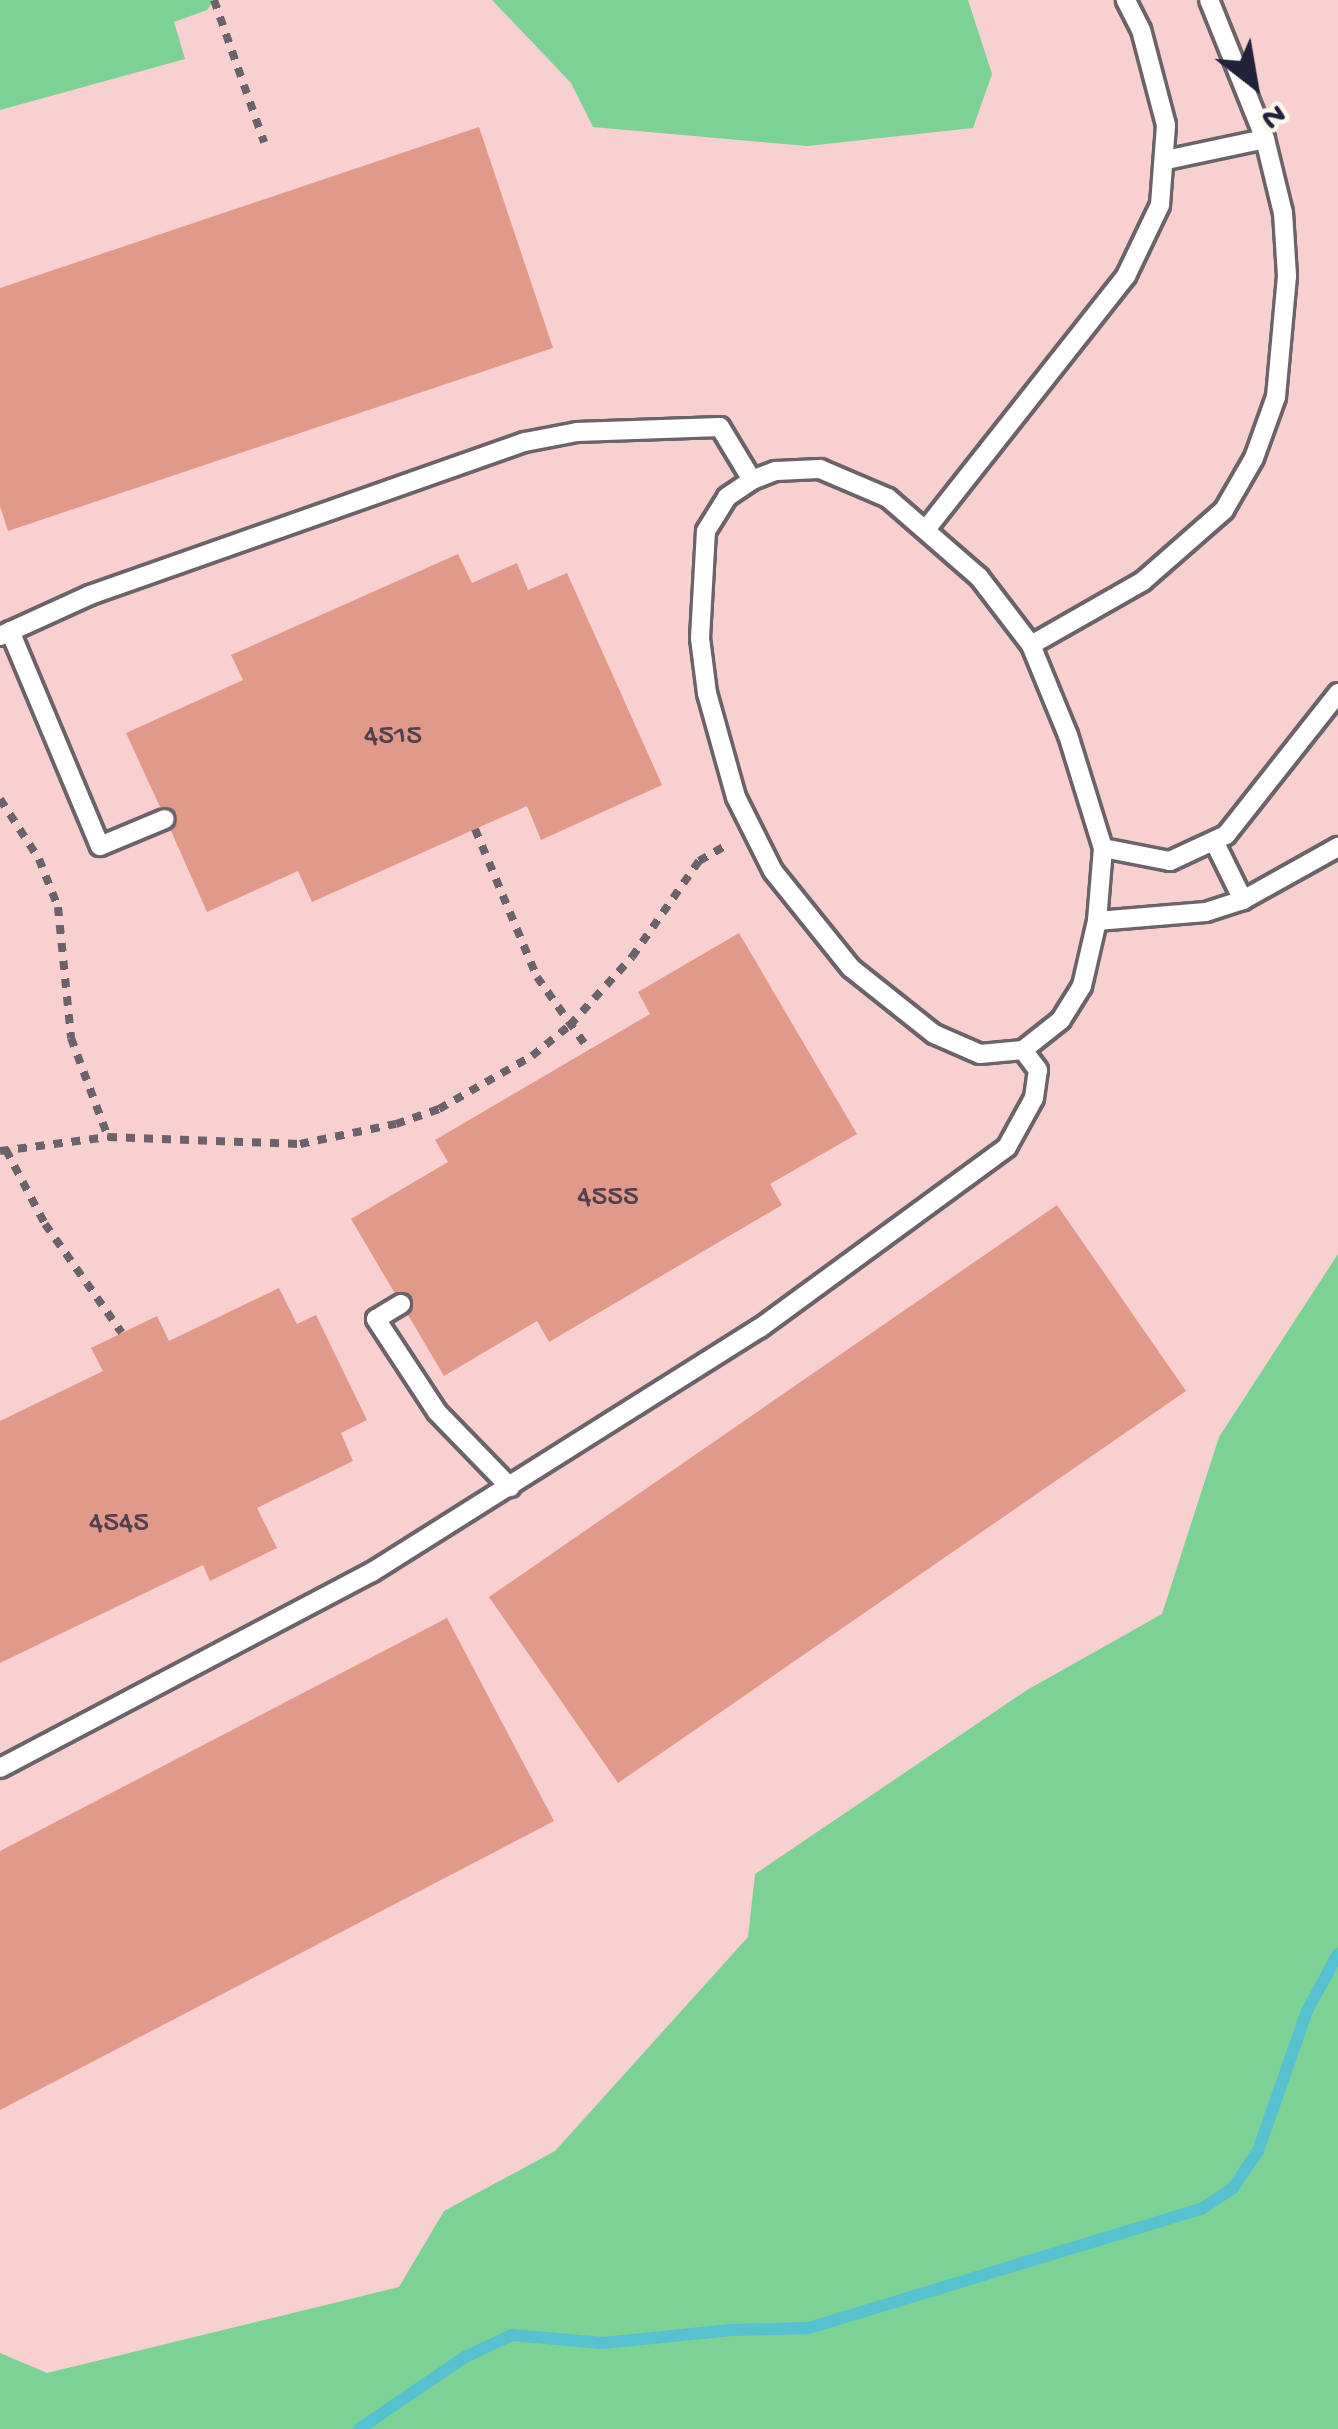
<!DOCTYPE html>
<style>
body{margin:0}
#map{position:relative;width:1338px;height:2429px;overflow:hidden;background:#f5dcc0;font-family:"Gochi Hand",sans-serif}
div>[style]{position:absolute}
.built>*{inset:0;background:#f7d0cf}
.green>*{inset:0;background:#7cd194}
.stream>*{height:12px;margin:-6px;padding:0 6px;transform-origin:6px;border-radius:6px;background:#56c1d1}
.building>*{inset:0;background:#e19a8a}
.path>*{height:8px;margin-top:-4px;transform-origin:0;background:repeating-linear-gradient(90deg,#6c636a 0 9px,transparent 0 18px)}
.roads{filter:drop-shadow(3px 0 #6c636a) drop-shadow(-3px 0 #6c636a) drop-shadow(0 3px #6c636a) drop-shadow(0 -3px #6c636a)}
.service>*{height:18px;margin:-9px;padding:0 9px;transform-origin:9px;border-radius:9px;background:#fff}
span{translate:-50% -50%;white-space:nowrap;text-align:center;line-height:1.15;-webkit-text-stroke:9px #fbf7ec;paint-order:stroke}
.number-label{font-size:30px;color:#52404f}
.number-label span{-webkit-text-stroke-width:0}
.north{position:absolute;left:1194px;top:24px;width:120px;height:120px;-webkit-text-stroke:9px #fbf7ec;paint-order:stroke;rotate:149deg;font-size:33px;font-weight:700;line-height:48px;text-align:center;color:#22223b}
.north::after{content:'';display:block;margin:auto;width:42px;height:54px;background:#22223b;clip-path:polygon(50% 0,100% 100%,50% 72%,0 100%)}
</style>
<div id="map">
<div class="built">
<div style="clip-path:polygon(214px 0,492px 0,571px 83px,593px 127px,992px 74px,968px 0,1338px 0,1338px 1254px,1219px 1437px,1163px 1615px,1027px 1690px,756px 1874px,748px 1937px,555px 2151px,444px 2211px,400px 2287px,46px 2373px,0 2353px,0 110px,184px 59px,174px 22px,207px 10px)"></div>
</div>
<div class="green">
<div style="clip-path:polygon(0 0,214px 0,207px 10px,174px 22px,185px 59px,0 110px)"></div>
<div style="clip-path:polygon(492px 0,968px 0,992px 74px,973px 128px,807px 146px,593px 127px,571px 83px)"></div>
<div style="clip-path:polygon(1338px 1254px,1338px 2429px,0 2429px,0 2353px,47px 2373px,399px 2287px,444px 2211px,555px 2151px,748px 1937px,755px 1874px,1027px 1690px,1162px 1614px,1219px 1437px)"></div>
</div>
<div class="stream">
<div style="left:359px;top:2429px;width:128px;rotate:-34.2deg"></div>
<div style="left:465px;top:2357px;width:52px;rotate:-25.1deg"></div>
<div style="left:512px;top:2335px;width:91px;rotate:5deg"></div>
<div style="left:603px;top:2343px;width:129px;rotate:-5.8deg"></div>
<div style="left:731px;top:2330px;width:78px;rotate:-1.5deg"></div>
<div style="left:809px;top:2328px;width:410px;rotate:-16.9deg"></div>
<div style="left:1201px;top:2209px;width:38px;rotate:-33deg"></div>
<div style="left:1233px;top:2188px;width:45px;rotate:-56deg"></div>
<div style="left:1258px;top:2151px;width:148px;rotate:-70.7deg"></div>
<div style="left:1307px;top:2011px;width:65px;rotate:-61.5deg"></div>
</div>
<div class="building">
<div style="clip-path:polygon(479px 127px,553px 348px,8px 531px,0 506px,0 288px)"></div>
<div style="clip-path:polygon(458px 554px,472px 583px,517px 563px,528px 590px,567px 573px,662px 785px,541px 840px,527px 806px,312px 902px,298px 871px,207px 912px,171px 831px,177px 813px,160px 807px,126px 733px,243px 680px,231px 655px)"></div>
<div style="clip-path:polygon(739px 933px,857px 1134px,770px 1184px,782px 1205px,549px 1342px,537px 1321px,444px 1376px,408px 1315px,413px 1298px,394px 1292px,351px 1219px,448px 1162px,435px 1140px,650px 1014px,638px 992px)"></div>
<div style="clip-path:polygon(1057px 1205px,1186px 1391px,618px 1783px,489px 1597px)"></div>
<div style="clip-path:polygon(279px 1288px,297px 1324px,316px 1315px,367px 1420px,341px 1433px,353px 1461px,257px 1508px,277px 1548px,210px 1581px,203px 1565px,0 1663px,0 1421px,103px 1371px,91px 1348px,157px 1316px,169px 1341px)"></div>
<div style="clip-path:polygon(447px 1618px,554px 1821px,0 2110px,0 1851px)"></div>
</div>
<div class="path">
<div style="left:214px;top:0;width:151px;rotate:70.6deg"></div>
<div style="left:0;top:799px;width:72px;rotate:57deg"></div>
<div style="left:39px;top:859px;width:52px;rotate:68.4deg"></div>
<div style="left:58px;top:907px;width:132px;rotate:84.3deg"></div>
<div style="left:71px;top:1038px;width:106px;rotate:69.5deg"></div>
<div style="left:475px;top:829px;width:160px;rotate:67.3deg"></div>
<div style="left:537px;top:977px;width:90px;rotate:54.5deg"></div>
<div style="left:6px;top:1150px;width:84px;rotate:62.2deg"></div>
<div style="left:45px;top:1224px;width:133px;rotate:54.8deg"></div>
<div style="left:0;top:1151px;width:109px;rotate:-7.4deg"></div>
<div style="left:108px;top:1137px;width:192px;rotate:2.1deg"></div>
<div style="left:300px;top:1144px;width:98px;rotate:-11.8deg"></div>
<div style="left:396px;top:1124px;width:46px;rotate:-19.2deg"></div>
<div style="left:439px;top:1109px;width:107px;rotate:-29.7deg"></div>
<div style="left:532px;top:1056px;width:49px;rotate:-39.2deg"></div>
<div style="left:570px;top:1025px;width:92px;rotate:-47.6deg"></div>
<div style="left:632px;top:957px;width:117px;rotate:-55.1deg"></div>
<div style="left:699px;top:861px;width:34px;rotate:-30deg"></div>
</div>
<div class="roads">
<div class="service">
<div style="left:1166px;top:160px;width:101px;rotate:-12deg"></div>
<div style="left:820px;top:469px;width:74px;rotate:23.1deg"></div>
<div style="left:888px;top:498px;width:121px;rotate:41deg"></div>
<div style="left:979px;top:577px;width:86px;rotate:52.6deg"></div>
<div style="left:1031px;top:645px;width:97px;rotate:67.7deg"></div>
<div style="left:1068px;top:735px;width:118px;rotate:72.8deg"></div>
<div style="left:1103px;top:848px;width:73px;rotate:94.7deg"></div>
<div style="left:1097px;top:921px;width:67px;rotate:103deg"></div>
<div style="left:1082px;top:986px;width:40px;rotate:122deg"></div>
<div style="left:1061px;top:1020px;width:48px;rotate:141.7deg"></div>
<div style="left:1023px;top:1050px;width:43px;rotate:174.7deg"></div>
<div style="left:980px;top:1054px;width:50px;rotate:-156.5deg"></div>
<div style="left:934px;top:1034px;width:106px;rotate:-141.5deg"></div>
<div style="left:851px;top:968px;width:124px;rotate:-128.8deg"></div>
<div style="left:773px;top:871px;width:83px;rotate:-116.6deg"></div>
<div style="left:736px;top:797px;width:108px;rotate:-105.6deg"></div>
<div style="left:707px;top:693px;width:55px;rotate:-97.3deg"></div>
<div style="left:700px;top:638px;width:107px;rotate:-86.8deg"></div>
<div style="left:706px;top:531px;width:40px;rotate:-58deg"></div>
<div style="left:727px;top:497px;width:30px;rotate:-34deg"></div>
<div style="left:752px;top:480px;width:26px;rotate:-21deg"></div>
<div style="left:776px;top:471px;width:44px;rotate:-2.6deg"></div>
<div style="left:927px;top:528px;width:321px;rotate:-51.7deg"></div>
<div style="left:1126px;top:276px;width:79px;rotate:-64.4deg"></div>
<div style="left:1160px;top:205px;width:80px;rotate:-85.7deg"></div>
<div style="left:1166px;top:125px;width:98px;rotate:-104.7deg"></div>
<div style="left:1141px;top:30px;width:34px;rotate:-117deg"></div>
<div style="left:10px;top:631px;width:233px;rotate:67.3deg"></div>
<div style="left:100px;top:846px;width:70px;rotate:-22.6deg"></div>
<div style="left:0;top:636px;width:99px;rotate:-24.5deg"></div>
<div style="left:90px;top:595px;width:461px;rotate:-19.4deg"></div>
<div style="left:525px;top:442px;width:53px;rotate:-10.9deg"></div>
<div style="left:577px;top:432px;width:143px;rotate:-2deg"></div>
<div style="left:720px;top:427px;width:62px;rotate:58.9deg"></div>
<div style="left:1031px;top:645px;width:129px;rotate:-29.7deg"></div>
<div style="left:1143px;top:581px;width:108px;rotate:-41.2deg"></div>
<div style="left:1224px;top:510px;width:60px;rotate:-60deg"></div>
<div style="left:1254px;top:458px;width:65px;rotate:-70.2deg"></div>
<div style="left:1276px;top:397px;width:121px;rotate:-84.8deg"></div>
<div style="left:1287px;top:276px;width:63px;rotate:-93.6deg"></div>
<div style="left:1283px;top:213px;width:76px;rotate:-103.7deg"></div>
<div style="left:1265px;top:139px;width:150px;rotate:-111.9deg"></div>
<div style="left:1214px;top:841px;width:66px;rotate:63.8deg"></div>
<div style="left:1103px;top:848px;width:68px;rotate:11deg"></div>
<div style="left:1170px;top:861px;width:62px;rotate:-24.9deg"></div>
<div style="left:1226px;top:835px;width:181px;rotate:-51.7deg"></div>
<div style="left:1097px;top:921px;width:109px;rotate:-4.7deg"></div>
<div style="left:1206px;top:912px;width:39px;rotate:-18deg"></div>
<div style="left:1243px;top:900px;width:109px;rotate:-29.2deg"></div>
<div style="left:401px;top:1304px;width:29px;rotate:149deg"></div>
<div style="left:376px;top:1319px;width:111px;rotate:56.7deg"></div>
<div style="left:437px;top:1412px;width:105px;rotate:45.8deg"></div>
<div style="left:0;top:1768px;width:420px;rotate:-27.8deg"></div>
<div style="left:372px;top:1572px;width:458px;rotate:-32.2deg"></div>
<div style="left:760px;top:1328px;width:306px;rotate:-36.2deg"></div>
<div style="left:1007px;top:1147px;width:56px;rotate:-61.1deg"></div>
<div style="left:1034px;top:1098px;width:28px;rotate:-82deg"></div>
<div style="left:1038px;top:1070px;width:25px;rotate:-127deg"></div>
</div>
</div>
<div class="number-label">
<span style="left:393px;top:738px">4515</span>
<span style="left:608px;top:1199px">4555</span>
<span style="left:119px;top:1525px">4545</span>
</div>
<div class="north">N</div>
</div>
